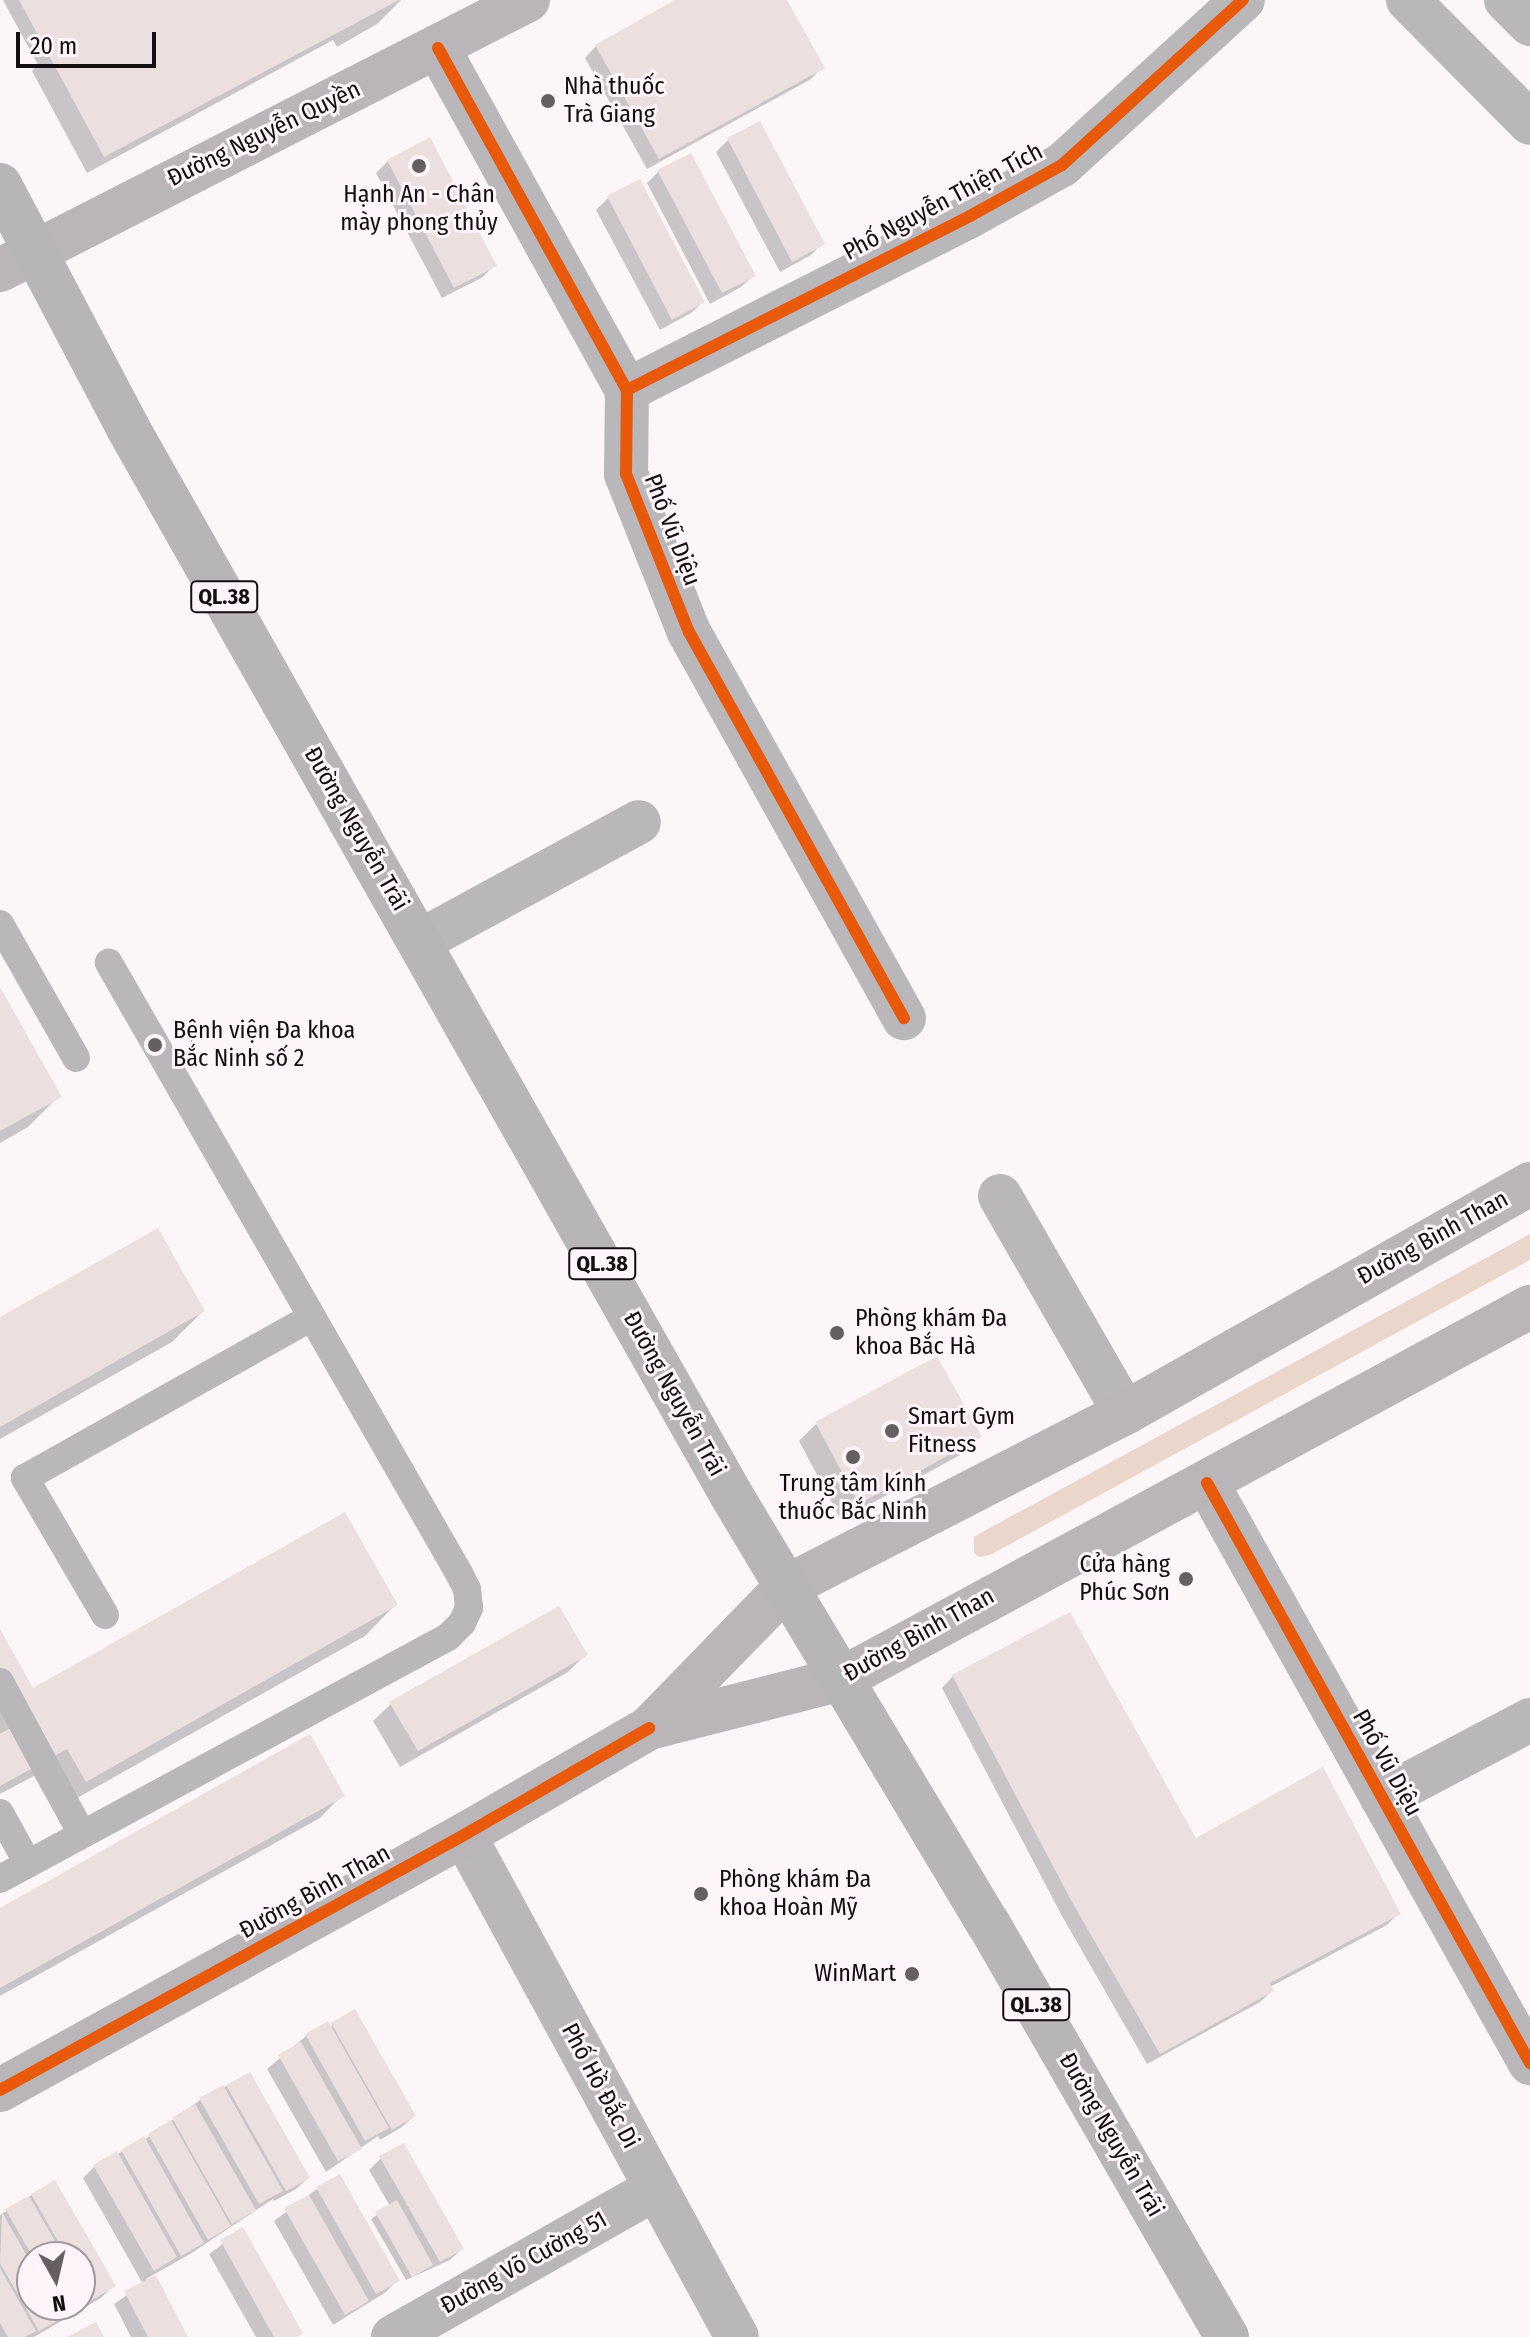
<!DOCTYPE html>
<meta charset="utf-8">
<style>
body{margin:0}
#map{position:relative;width:1530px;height:2337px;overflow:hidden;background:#fcf6f9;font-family:"Fira Sans Condensed",sans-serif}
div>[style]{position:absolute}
.green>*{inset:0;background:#ebd6cb}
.shadow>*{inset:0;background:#0003}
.building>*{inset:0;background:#ebdfe0}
.lane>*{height:28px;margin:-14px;padding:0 14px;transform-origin:14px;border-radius:14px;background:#b9b7b9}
.street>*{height:44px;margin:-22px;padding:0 22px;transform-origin:22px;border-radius:22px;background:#b9b7b9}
.secondary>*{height:44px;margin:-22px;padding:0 22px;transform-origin:22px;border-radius:22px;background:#b9b5b8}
.highway>*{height:44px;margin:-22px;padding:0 22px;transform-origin:22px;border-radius:22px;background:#b7b5b7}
.cycleway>*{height:12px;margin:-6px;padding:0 6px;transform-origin:6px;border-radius:6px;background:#e8590c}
.dots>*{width:22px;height:22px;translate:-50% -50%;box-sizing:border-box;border:4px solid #fef4f9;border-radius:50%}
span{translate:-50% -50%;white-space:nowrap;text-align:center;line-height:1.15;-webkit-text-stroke:6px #fef4f9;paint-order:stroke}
.shield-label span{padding:2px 6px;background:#fef4f9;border:2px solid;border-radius:6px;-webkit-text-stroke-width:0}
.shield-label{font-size:22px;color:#130e10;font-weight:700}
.poi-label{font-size:24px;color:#130e10}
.left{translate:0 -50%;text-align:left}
.right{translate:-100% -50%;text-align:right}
.street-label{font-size:24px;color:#130e10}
.north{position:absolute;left:16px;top:2241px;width:80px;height:80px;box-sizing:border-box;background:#fef4f9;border:2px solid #a0989c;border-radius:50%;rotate:172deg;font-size:22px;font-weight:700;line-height:32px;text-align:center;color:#130e10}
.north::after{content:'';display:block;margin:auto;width:28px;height:36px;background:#655f62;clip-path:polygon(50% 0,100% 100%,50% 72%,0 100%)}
.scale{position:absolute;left:16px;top:32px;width:140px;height:36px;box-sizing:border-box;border:4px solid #130e10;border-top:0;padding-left:10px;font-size:24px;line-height:28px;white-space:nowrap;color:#130e10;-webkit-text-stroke:6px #fef4f9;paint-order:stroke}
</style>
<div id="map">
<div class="green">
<div style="clip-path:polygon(1530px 1234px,1530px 1260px,990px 1555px,979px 1557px,974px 1553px,974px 1537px,986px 1530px)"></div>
</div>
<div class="shadow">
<div style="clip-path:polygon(3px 0,401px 0,377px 24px,337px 47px,333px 40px,87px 173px,32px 71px,38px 65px)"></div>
<div style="clip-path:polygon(679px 0,784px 0,822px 67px,811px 79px,647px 169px,585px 58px,596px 46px)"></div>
<div style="clip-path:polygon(759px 124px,822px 243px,811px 255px,780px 272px,716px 152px,728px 140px)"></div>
<div style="clip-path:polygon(388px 161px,494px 265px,483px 277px,442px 298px,376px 173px)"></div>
<div style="clip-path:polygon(658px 172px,753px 276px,741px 287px,710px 304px,647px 183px)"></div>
<div style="clip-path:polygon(608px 198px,703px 302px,691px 313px,660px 330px,596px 210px)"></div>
<div style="clip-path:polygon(0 991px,59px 1096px,28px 1127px,0 1143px)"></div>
<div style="clip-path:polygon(203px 1311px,172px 1342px,0 1439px,0 1319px)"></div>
<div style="clip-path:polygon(816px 1424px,980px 1437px,962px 1454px,841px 1520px,799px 1441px)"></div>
<div style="clip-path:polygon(395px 1605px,365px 1636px,54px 1811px,34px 1776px,0 1794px,0 1632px,33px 1691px)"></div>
<div style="clip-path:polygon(585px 1655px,568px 1672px,400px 1767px,373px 1721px,391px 1704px)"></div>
<div style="clip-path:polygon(953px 1676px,1195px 1841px,1398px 1914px,1387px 1925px,1270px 1987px,1272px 1991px,1260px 2002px,1147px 2064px,1062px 1916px,942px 1688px)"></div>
<div style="clip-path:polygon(342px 1795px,320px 1818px,0 1996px,0 1910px)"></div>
<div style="clip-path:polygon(328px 2024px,330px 2028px,333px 2024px,414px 2116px,402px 2127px,380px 2140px,378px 2136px,326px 2172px,267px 2069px,306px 2036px)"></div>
<div style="clip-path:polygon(249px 2074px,308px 2178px,296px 2189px,274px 2201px,273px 2199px,190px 2254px,146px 2279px,186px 2337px,131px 2337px,114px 2304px,143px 2284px,83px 2178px,95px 2166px,144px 2140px,200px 2100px)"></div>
<div style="clip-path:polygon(381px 2158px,462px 2249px,450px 2260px,406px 2280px,371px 2219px,390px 2206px,369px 2170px)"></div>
<div style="clip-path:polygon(317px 2189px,397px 2280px,386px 2292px,333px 2325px,274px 2221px)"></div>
<div style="clip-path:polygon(evenodd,32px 2195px,113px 2286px,101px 2298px,34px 2337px,0 2337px,0 2215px,32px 2195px,32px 2257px,80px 2257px,80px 2305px,32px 2305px,32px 2257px)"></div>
<div style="clip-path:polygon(242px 2230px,297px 2337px,256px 2337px,209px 2254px)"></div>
</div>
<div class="building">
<div style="clip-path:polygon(19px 0,399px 0,104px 157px)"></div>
<div style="clip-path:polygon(675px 0,787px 0,825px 68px,659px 159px,595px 45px)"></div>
<div style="clip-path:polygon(760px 121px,825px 244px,792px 262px,727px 138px)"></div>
<div style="clip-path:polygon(430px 137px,497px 266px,454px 288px,387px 160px)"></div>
<div style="clip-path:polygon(691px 153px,756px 276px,722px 293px,657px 170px)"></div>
<div style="clip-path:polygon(640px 179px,705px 302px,672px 320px,607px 196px)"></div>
<div style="clip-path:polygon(0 987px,62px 1097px,0 1131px)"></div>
<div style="clip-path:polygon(158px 1228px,205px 1311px,0 1427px,0 1317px)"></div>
<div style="clip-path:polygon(937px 1356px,982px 1437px,859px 1504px,815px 1422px)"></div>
<div style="clip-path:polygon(345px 1512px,398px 1605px,86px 1782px,67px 1749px,0 1786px,0 1734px,23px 1721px,0 1680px,0 1629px,33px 1688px)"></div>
<div style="clip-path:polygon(559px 1606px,588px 1655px,418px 1751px,389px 1702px)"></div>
<div style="clip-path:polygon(1070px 1612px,1196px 1838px,1323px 1767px,1401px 1914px,1270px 1983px,1274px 1991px,1160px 2054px,1073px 1904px,952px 1675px)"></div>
<div style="clip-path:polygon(310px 1734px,345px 1796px,0 1988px,0 1908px)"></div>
<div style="clip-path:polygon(355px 2009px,416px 2116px,392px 2130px,331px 2023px)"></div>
<div style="clip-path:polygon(328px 2021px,389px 2128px,365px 2141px,305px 2034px)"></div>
<div style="clip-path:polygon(301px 2042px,362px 2149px,338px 2161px,278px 2055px)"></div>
<div style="clip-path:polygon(250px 2072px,310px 2178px,286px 2191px,226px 2085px)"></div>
<div style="clip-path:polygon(223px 2085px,283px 2191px,259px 2204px,199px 2098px)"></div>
<div style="clip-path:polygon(195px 2104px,256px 2210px,232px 2224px,172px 2118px)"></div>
<div style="clip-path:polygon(171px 2120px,231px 2226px,208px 2240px,148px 2134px)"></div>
<div style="clip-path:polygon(144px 2136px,204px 2243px,181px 2256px,121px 2150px)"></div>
<div style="clip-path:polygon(404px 2143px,464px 2249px,440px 2262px,379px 2156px)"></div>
<div style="clip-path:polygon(117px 2151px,177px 2257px,154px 2271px,93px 2165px)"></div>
<div style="clip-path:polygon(340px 2174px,400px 2281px,376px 2294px,316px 2187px)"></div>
<div style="clip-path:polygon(55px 2180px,116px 2286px,92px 2300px,80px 2279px,80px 2257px,67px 2257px,31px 2194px)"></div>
<div style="clip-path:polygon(309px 2195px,369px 2301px,345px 2315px,284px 2208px)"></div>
<div style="clip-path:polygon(29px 2196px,64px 2257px,33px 2257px,5px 2209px)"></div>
<div style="clip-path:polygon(397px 2200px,433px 2265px,412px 2277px,375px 2212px)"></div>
<div style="clip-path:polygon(2px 2212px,32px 2265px,32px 2305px,55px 2305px,62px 2318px,39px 2331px,0 2263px)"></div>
<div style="clip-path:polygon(243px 2227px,303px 2333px,297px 2337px,274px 2337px,220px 2240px)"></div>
<div style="clip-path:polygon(0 2268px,36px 2331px,25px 2337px,8px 2337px,0 2323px)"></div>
<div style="clip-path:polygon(156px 2275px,188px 2337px,148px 2337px,124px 2291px)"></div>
<div style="clip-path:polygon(80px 2284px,90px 2302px,66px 2315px,60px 2305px,80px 2305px)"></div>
<div style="clip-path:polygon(96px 2322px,104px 2337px,67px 2337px)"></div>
</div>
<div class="lane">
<div style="left:0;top:924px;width:154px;rotate:60.4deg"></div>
<div style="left:105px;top:1615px;width:159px;rotate:-120.3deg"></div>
<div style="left:25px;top:1478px;width:329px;rotate:-29.3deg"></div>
<div style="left:0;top:1682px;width:173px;rotate:61.7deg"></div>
<div style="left:0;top:1813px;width:58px;rotate:61.2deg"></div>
<div style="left:0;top:1879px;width:509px;rotate:-28.38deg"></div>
<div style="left:448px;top:1637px;width:20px;rotate:-45deg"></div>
<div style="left:462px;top:1623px;width:17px;rotate:-65deg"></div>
<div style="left:469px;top:1608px;width:19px;rotate:-96deg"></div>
<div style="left:467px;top:1589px;width:16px;rotate:-117deg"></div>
<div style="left:460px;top:1575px;width:706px;rotate:-119.84deg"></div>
</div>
<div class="street">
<div style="left:1408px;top:0;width:173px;rotate:45.2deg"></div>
<div style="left:1506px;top:0;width:34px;rotate:45deg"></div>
<div style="left:438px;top:48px;width:391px;rotate:61.1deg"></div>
<div style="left:627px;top:390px;width:84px;rotate:90.7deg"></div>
<div style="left:626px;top:474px;width:170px;rotate:68.3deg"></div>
<div style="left:689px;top:632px;width:442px;rotate:60.9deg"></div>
<div style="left:627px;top:390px;width:385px;rotate:-26.9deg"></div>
<div style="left:970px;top:216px;width:105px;rotate:-29deg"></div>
<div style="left:1062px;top:165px;width:245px;rotate:-42.4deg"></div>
<div style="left:420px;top:941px;width:249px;rotate:-28.5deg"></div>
<div style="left:1000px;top:1196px;width:250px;rotate:60.1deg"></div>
<div style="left:1207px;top:1483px;width:664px;rotate:60.89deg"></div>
<div style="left:1382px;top:1798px;width:167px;rotate:-27.8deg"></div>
<div style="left:464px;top:1835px;width:571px;rotate:61.46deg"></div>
<div style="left:393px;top:2337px;width:301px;rotate:-29.5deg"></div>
</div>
<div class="secondary">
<div style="left:0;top:270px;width:593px;rotate:-27.08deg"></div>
<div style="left:650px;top:1727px;width:195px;rotate:-45.8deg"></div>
<div style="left:786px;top:1587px;width:381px;rotate:-27.2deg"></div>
<div style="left:1125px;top:1413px;width:465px;rotate:-29.5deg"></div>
<div style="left:0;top:2090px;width:529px;rotate:-28.79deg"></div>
<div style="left:464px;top:1835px;width:214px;rotate:-30deg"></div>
<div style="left:649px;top:1728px;width:198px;rotate:-14.3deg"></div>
<div style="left:841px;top:1679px;width:783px;rotate:-28.37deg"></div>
</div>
<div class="highway">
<div style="left:0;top:185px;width:275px;rotate:62.2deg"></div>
<div style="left:128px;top:428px;width:1227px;rotate:60.51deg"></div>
<div style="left:732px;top:1496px;width:498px;rotate:59.1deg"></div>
<div style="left:988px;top:1923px;width:478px;rotate:60deg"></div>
</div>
<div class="cycleway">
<div style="left:438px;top:48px;width:391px;rotate:61.1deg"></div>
<div style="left:627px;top:390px;width:84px;rotate:90.7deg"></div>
<div style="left:626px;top:474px;width:170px;rotate:68.3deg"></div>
<div style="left:689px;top:632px;width:442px;rotate:60.9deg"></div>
<div style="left:627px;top:390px;width:385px;rotate:-26.9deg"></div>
<div style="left:970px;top:216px;width:105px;rotate:-29deg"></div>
<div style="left:1062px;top:165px;width:245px;rotate:-42.4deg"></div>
<div style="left:1207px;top:1483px;width:664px;rotate:60.89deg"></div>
<div style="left:0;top:2090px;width:529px;rotate:-28.79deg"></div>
<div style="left:464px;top:1835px;width:214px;rotate:-30deg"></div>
</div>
<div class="dots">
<div style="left:548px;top:101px;background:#655f62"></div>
<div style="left:419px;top:166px;background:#655f62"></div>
<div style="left:155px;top:1045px;background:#655f62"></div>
<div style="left:837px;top:1333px;background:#655f62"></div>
<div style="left:892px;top:1431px;background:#655f62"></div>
<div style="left:853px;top:1457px;background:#655f62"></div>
<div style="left:1186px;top:1579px;background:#655f62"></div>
<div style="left:701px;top:1894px;background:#655f62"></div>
<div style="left:912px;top:1974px;background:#655f62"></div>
</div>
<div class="shield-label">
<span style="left:224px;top:597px">QL.38</span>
<span style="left:602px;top:1264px">QL.38</span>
<span style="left:1036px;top:2005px">QL.38</span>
</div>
<div class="poi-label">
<span class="left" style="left:564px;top:101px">Nhà thuốc<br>Trà Giang</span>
<span style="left:419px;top:209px">Hạnh An - Chân<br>mày phong thủy</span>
<span class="left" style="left:173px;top:1045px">Bệnh viện Đa khoa<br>Bắc Ninh số 2</span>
<span class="left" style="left:855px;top:1333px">Phòng khám Đa<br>khoa Bắc Hà</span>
<span class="left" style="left:908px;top:1431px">Smart Gym<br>Fitness</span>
<span style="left:853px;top:1498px">Trung tâm kính<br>thuốc Bắc Ninh</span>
<span class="right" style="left:1170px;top:1579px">Cửa hàng<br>Phúc Sơn</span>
<span class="left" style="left:719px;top:1894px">Phòng khám Đa<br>khoa Hoàn Mỹ</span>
<span class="right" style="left:896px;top:1974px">WinMart</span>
</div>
<div class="street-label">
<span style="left:264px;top:134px;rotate:-26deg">Đường Nguyễn Quyền</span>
<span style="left:943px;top:202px;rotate:-28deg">Phố Nguyễn Thiện Tích</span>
<span style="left:672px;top:530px;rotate:69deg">Phố Vũ Diệu</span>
<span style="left:356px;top:829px;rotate:60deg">Đường Nguyễn Trãi</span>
<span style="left:1433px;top:1238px;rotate:-29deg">Đường Bình Than</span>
<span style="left:674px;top:1394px;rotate:61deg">Đường Nguyễn Trãi</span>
<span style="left:919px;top:1635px;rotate:-29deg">Đường Bình Than</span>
<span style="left:1387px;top:1763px;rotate:61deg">Phố Vũ Diệu</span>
<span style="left:315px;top:1892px;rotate:-29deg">Đường Bình Than</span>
<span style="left:600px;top:2086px;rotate:62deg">Phố Hồ Đắc Di</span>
<span style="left:1111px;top:2135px;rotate:60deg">Đường Nguyễn Trãi</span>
<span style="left:524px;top:2263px;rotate:-29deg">Đường Võ Cường 51</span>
</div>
<div class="north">N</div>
<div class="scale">20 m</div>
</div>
